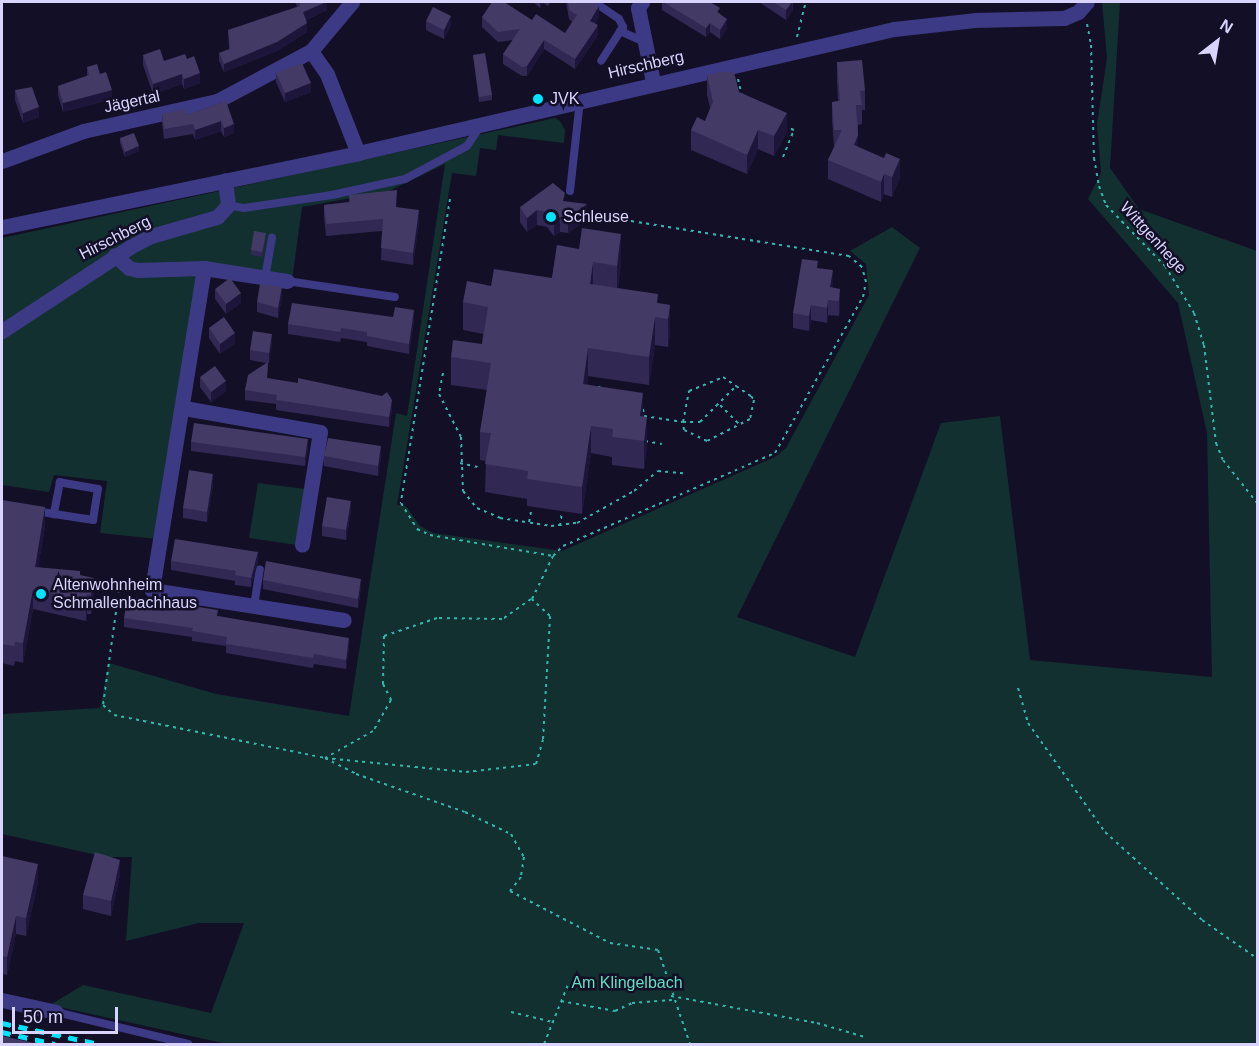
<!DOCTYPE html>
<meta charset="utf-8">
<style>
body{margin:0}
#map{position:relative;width:1259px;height:1046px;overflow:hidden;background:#130f26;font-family:Helvetica,sans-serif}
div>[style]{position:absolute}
.green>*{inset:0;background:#12302f}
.path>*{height:2px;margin-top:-1px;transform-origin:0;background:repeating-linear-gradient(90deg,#2fb8b0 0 3px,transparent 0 7.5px)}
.service>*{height:8px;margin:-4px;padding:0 4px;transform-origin:4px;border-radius:4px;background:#3d3a85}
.minor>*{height:15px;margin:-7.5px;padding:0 7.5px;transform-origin:7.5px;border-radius:7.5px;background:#3d3a85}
.tertiary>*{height:15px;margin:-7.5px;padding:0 7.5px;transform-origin:7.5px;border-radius:7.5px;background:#3d3a85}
.rail>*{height:4.5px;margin-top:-2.25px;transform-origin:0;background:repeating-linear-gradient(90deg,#00e5ff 0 9px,transparent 0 17px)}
.wall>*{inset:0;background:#312854}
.shaded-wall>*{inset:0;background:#1d163a}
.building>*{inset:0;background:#433a66}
.dots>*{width:16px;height:16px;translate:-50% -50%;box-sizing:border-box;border:3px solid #130f26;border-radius:50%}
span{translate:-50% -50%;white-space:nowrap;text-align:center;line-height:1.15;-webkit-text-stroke:5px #130f26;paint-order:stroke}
.street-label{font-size:16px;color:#d9d4ff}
.poi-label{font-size:16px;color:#d9d4ff}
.left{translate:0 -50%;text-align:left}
.park-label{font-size:16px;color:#5fe0c0}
.frame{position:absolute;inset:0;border:3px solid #d9d4ff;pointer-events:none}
.north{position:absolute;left:1187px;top:12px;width:60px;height:60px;-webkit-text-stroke:4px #130f26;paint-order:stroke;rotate:31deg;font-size:16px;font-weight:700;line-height:24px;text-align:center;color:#d9d4ff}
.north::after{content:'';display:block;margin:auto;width:21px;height:27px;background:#d9d4ff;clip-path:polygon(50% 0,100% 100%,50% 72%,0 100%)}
.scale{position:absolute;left:12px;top:1007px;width:106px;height:27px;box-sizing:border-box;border:3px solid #d9d4ff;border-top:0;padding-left:8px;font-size:18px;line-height:21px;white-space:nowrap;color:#d9d4ff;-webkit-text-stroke:4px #130f26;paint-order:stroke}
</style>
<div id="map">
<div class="green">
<div style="clip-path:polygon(1102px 2px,1120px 2px,1110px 168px,1139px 209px,1257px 251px,1257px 1044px,227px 1044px,50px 1005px,83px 985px,211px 1013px,244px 923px,199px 923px,126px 941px,132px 857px,106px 857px,2px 834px,2px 714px,100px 708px,109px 663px,216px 694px,349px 716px,396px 413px,407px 416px,445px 164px,389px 191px,302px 207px,291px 288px,210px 276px,168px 540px,100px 533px,107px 481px,54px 475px,49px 492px,2px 485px,2px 238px,555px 118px,560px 121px,565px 130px,564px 143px,498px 135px,496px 150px,480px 148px,476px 176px,452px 173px,397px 505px,406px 506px,420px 526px,433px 533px,562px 551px,775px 457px,786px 448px,869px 295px,866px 264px,850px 251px,892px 227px,920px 248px,737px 617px,855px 657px,941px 423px,1000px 416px,1030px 660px,1212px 677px,1207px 433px,1178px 303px,1088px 199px,1101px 173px,1097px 124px,1107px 58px)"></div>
<div style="clip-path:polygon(258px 483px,306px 489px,297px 545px,249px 538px)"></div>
</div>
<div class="path">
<div style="left:1087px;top:24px;width:21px;rotate:79deg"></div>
<div style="left:1091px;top:45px;width:113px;rotate:88.5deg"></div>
<div style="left:1094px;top:158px;width:28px;rotate:80deg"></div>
<div style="left:1099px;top:186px;width:20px;rotate:70deg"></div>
<div style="left:1106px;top:205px;width:85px;rotate:46deg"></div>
<div style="left:1165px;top:266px;width:55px;rotate:58.3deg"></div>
<div style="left:1194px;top:313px;width:34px;rotate:73deg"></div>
<div style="left:1204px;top:345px;width:99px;rotate:83deg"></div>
<div style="left:1216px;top:443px;width:18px;rotate:68deg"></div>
<div style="left:1223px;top:460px;width:56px;rotate:51.5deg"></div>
<div style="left:797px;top:37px;width:36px;rotate:-76deg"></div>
<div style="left:738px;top:79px;width:17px;rotate:77deg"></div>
<div style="left:783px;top:157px;width:29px;rotate:-68deg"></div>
<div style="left:794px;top:130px;width:11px;rotate:-158deg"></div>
<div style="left:450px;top:199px;width:308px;rotate:99.2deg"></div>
<div style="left:401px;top:503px;width:31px;rotate:58deg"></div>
<div style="left:417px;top:529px;width:14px;rotate:25deg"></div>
<div style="left:430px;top:535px;width:125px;rotate:9.7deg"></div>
<div style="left:443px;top:373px;width:21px;rotate:101deg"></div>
<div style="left:439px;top:394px;width:48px;rotate:62.9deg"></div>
<div style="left:461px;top:437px;width:54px;rotate:87.9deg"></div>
<div style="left:463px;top:491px;width:22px;rotate:51deg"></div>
<div style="left:477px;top:508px;width:25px;rotate:23deg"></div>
<div style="left:500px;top:518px;width:52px;rotate:8.9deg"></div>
<div style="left:551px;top:526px;width:26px;rotate:-7deg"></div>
<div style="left:577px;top:523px;width:65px;rotate:-29.3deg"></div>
<div style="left:634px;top:491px;width:31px;rotate:-40deg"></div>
<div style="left:658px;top:471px;width:25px;rotate:5deg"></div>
<div style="left:599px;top:389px;width:7px;rotate:-82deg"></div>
<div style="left:720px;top:405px;width:27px;rotate:45deg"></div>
<div style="left:643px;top:409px;width:7px;rotate:82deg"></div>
<div style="left:644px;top:416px;width:39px;rotate:9deg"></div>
<div style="left:683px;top:422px;width:32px;rotate:-79deg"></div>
<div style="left:689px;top:391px;width:37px;rotate:-22deg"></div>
<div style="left:723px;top:377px;width:16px;rotate:35deg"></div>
<div style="left:736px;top:386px;width:18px;rotate:34deg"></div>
<div style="left:751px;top:396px;width:5px;rotate:53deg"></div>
<div style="left:754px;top:400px;width:19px;rotate:102deg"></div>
<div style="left:750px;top:419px;width:48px;rotate:152.9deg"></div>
<div style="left:707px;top:441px;width:25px;rotate:-154deg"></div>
<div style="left:684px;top:430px;width:8px;rotate:-97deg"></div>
<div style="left:683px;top:422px;width:17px"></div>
<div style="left:700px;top:422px;width:51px;rotate:-45deg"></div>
<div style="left:645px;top:441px;width:17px;rotate:10deg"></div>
<div style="left:460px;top:463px;width:18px;rotate:13deg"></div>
<div style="left:529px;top:522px;width:15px;rotate:-79deg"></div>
<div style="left:560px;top:526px;width:14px;rotate:-82deg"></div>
<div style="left:138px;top:581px;width:21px;rotate:155deg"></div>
<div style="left:119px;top:590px;width:116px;rotate:97.9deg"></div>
<div style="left:103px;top:705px;width:15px;rotate:42deg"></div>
<div style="left:114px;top:715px;width:215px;rotate:11.5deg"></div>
<div style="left:325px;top:758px;width:142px;rotate:5.7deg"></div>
<div style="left:466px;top:772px;width:70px;rotate:-6.5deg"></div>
<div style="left:536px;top:764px;width:26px;rotate:-74deg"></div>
<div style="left:543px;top:739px;width:123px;rotate:-86.7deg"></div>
<div style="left:550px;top:616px;width:25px;rotate:-137deg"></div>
<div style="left:532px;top:599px;width:48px;rotate:-64deg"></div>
<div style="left:553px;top:556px;width:14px;rotate:-45deg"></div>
<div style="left:563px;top:546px;width:232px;rotate:-23.7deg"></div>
<div style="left:775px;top:453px;width:179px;rotate:-60.6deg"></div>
<div style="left:863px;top:297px;width:15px;rotate:-79deg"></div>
<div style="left:866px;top:282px;width:16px;rotate:-105deg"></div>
<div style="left:862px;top:267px;width:17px;rotate:-140deg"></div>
<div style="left:849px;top:256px;width:265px;rotate:-170.9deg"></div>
<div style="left:531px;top:599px;width:35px;rotate:145deg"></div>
<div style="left:502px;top:619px;width:65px;rotate:-179.1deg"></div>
<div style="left:437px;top:618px;width:56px;rotate:161.2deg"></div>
<div style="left:384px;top:636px;width:48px;rotate:91.2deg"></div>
<div style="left:383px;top:684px;width:18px;rotate:63deg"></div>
<div style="left:391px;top:700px;width:36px;rotate:120deg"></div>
<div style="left:373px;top:731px;width:55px;rotate:150.6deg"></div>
<div style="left:325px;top:758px;width:35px;rotate:27deg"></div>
<div style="left:356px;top:774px;width:115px;rotate:19.2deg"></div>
<div style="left:465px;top:812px;width:51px;rotate:25.6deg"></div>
<div style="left:511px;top:834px;width:26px;rotate:61deg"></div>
<div style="left:524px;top:857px;width:20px;rotate:99deg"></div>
<div style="left:521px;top:877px;width:18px;rotate:128deg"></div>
<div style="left:510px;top:891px;width:113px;rotate:27.5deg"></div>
<div style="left:610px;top:943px;width:49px;rotate:8.3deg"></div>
<div style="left:658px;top:950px;width:99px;rotate:71.2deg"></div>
<div style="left:1018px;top:688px;width:36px;rotate:74deg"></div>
<div style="left:1028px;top:723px;width:133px;rotate:54.8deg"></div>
<div style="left:1105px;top:832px;width:131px;rotate:42.2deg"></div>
<div style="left:1202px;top:920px;width:68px;rotate:34.9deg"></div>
<div style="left:671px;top:996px;width:148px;rotate:10.5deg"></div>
<div style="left:817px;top:1023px;width:50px;rotate:16.3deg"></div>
<div style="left:561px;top:1001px;width:55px;rotate:10.5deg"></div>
<div style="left:615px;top:1011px;width:19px;rotate:-25deg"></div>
<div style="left:632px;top:1003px;width:40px;rotate:-4.3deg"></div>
<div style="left:511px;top:1012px;width:43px;rotate:13.4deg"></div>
<div style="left:544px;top:1044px;width:67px;rotate:-68deg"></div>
</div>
<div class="service">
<div style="left:594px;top:2px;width:30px;rotate:34deg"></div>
<div style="left:619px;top:19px;width:9px;rotate:63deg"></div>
<div style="left:623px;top:27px;width:40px;rotate:122.9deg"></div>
<div style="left:620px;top:31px;width:27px;rotate:24deg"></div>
<div style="left:570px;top:191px;width:92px;rotate:-83.7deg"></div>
<div style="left:228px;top:205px;width:16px;rotate:11deg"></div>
<div style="left:244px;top:208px;width:89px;rotate:-8.4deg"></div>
<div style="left:332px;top:195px;width:75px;rotate:-12.4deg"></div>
<div style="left:405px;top:179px;width:70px;rotate:-28deg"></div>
<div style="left:467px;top:146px;width:25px;rotate:-56deg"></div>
<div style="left:265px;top:278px;width:41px;rotate:-80.1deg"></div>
<div style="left:287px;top:281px;width:109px;rotate:8.4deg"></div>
<div style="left:35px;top:511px;width:59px;rotate:8.8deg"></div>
<div style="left:93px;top:520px;width:31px;rotate:-81deg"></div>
<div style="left:98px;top:489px;width:39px;rotate:-170deg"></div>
<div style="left:60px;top:482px;width:33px;rotate:101deg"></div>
<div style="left:254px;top:606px;width:37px;rotate:-81deg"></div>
<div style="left:56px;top:1012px;width:136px;rotate:13.6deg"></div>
</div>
<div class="minor">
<div style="left:642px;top:2px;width:7px;rotate:124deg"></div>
<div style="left:638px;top:8px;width:76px;rotate:78.5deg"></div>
<div style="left:311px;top:51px;width:28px;rotate:55deg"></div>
<div style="left:327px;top:74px;width:85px;rotate:68.6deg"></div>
<div style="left:2px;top:161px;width:86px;rotate:-20.3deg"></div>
<div style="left:83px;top:131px;width:137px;rotate:-12.6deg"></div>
<div style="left:217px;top:101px;width:106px;rotate:-28deg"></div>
<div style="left:311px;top:51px;width:64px;rotate:-50.1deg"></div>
<div style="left:115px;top:255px;width:19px;rotate:43deg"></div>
<div style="left:129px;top:268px;width:9px;rotate:13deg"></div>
<div style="left:138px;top:270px;width:66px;rotate:-1.7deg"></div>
<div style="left:287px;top:281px;width:84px;rotate:-171.1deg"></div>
<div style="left:204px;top:268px;width:326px;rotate:99.2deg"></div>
<div style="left:152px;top:590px;width:194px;rotate:8.9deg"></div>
<div style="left:2px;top:331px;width:153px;rotate:-33.3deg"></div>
<div style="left:130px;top:247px;width:24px;rotate:-28deg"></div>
<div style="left:151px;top:236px;width:69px;rotate:-16.1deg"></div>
<div style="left:217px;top:217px;width:16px;rotate:-47deg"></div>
<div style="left:228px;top:205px;width:25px;rotate:-97deg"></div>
<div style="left:184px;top:408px;width:138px;rotate:10deg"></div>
<div style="left:320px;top:432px;width:114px;rotate:99.1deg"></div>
<div style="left:2px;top:1000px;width:55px;rotate:12.5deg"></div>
</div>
<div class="tertiary">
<div style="left:2px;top:227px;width:364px;rotate:-11.7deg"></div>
<div style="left:358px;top:153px;width:550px;rotate:-13.03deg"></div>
<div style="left:894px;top:29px;width:81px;rotate:-6.3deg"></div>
<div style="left:975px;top:20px;width:89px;rotate:-1.3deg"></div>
<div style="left:1064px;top:18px;width:15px;rotate:-23deg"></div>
<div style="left:1078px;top:12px;width:13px;rotate:-48deg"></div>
</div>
<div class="rail">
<div style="left:2px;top:1023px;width:99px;rotate:12.2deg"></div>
<div style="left:2px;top:1032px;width:54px;rotate:12.8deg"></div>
</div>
<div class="wall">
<div style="clip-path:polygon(295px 2px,327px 2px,327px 10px,306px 20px,307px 32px,277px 51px,224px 72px,219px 61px,219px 53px,229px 49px,228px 30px,297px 7px)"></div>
<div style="clip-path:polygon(533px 2px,551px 2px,548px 6px,543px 3px,540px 8px)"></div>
<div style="clip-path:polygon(566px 2px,591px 2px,599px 16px,595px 23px,598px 35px,575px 69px,544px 49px,527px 76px,522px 76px,503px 64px,503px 54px,513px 40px,498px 42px,482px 27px,482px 17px,532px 20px,565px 33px,572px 22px,569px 19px)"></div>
<div style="clip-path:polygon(662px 2px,710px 2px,720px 14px,727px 28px,720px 39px,710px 32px,706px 37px,662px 10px)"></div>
<div style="clip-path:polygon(759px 2px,793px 2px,793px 10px,786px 20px)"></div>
<div style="clip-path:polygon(426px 21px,451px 25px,444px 39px,426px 30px)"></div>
<div style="clip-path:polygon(143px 55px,164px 61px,187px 59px,200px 83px,184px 89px,182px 84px,153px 94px,143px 65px)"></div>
<div style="clip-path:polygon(473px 55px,492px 95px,492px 100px,479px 102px)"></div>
<div style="clip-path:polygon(837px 62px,865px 90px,865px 110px,862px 110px,862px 124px,858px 125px,858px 147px,900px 178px,892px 197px,884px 194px,881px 202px,828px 179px,828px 160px,834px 147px,832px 121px,832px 102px,838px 101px,837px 82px)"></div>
<div style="clip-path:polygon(87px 67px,100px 74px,112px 99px,63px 112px,58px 95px,58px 86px,87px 76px)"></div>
<div style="clip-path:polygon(276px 73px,311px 92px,285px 102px,276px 82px)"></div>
<div style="clip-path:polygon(707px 75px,739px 92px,787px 132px,774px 156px,758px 149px,747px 174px,691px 150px,691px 130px,705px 121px,710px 108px,707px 95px)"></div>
<div style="clip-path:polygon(15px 90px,39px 117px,23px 123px,15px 100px)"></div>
<div style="clip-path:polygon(226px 101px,234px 133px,224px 137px,221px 131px,195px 140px,193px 134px,164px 139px,162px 123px,162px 114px,187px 115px)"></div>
<div style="clip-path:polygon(120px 138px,139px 151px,125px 157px,120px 143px)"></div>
<div style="clip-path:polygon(349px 195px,397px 207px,419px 222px,413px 265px,381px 260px,382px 231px,326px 236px,324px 217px,324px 205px,349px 202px)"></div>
<div style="clip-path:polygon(565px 201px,587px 219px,568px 233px,560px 232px,554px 236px,547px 227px,537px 225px,527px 232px,520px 222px,520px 207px)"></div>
<div style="clip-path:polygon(266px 238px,262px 257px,251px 255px,251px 250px)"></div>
<div style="clip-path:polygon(557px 245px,621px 262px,618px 288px,658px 303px,670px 305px,670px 332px,668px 347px,655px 345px,649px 385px,588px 376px,587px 384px,643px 416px,647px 445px,644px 469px,612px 465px,612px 457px,591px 453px,582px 514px,527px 506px,527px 499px,485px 492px,486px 461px,480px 460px,480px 432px,487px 390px,451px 385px,451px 357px,482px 344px,483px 334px,463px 330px,463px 302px,491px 286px,552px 278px)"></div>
<div style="clip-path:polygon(818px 268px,833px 285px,832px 288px,840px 304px,839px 316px,828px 315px,827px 323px,811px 320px,809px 331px,793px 328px,793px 313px)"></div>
<div style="clip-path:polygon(215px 289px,241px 303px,226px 314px,215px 299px)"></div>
<div style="clip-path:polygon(282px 297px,278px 318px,257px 312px,257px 302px)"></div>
<div style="clip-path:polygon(414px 320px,409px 354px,367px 346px,367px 342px,341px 338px,340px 342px,288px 334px,288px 324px)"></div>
<div style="clip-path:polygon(209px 328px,235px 343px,220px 354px,209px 338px)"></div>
<div style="clip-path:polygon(272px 344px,269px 363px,268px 363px,267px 378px,392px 409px,389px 427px,276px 410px,276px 404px,245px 400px,245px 390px,266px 363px,250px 360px,250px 350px)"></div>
<div style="clip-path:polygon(200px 377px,226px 391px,211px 402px,200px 387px)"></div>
<div style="clip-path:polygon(191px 442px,308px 448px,305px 466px,191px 451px)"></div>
<div style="clip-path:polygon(324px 456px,381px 456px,378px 476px,324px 466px)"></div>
<div style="clip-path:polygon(213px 484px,207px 522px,183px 518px,183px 508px)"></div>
<div style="clip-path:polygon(2px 500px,45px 527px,38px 567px,80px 576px,94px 597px,91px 614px,87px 614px,86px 621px,33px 609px,23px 663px,15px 661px,14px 666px,2px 663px)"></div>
<div style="clip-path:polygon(351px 511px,346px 540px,322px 536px,322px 526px)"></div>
<div style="clip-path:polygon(171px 561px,258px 562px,251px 587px,235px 585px,235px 581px,171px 570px)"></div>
<div style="clip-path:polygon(263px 580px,361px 588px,358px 608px,263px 589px)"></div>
<div style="clip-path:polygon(218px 616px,349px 647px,346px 669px,314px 664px,313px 668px,226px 653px,226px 646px,192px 641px,192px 637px,124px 627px,124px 618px)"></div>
<div style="clip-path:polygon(2px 846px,2px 856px,38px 882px,26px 936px,16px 934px,7px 975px,2px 974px)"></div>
<div style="clip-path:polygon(120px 875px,111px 916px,83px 909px,83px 895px)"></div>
</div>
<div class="shaded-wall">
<div style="clip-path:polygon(327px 2px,327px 10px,303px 21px,303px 12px)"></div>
<div style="clip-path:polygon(540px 2px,543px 2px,543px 3px,540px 8px)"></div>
<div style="clip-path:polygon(792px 2px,793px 10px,786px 20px,786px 10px)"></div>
<div style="clip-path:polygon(599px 6px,599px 16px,590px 30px,590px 21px)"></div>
<div style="clip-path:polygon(451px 16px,451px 25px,444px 39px,444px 30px)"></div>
<div style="clip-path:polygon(727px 19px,727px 28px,720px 39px,720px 30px)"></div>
<div style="clip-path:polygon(307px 23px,307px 32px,277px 51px,224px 72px,224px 64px)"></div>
<div style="clip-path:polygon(710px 23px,710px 32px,706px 37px,706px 28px)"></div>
<div style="clip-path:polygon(598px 25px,598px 35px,575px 69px,575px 59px)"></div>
<div style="clip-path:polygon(544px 40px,544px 49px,527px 76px,527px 66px)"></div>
<div style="clip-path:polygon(200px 73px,200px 83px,184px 89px,184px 79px)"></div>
<div style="clip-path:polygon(182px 74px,182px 84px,153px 94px,153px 84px)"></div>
<div style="clip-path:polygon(311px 83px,311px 92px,285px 102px,285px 93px)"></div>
<div style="clip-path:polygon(112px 90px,112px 99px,63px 112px,63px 103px)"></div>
<div style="clip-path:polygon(39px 107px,39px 117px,23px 123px,23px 113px)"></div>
<div style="clip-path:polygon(787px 113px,787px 132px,774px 156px,774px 136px)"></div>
<div style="clip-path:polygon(221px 121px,221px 131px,195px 140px,195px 130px)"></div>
<div style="clip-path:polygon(234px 124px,234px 133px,224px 137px,224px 128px)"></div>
<div style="clip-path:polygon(758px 130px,758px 149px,747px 174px,747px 155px)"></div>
<div style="clip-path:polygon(858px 135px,858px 154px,854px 145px)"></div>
<div style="clip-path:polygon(139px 146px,139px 151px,125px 157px,125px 152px)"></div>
<div style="clip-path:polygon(900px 159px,900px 178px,892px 197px,892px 177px)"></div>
<div style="clip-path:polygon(884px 174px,884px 194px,881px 202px,881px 182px)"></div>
<div style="clip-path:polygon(587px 204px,587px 219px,568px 233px,568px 218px)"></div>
<div style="clip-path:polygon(419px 210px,419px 222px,413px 265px,413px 253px)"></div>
<div style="clip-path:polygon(537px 210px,537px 225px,527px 232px,527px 218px)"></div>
<div style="clip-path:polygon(560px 217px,560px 232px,554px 236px,554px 221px)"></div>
<div style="clip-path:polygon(621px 234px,621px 262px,617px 294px,617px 266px)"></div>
<div style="clip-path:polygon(593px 262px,593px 290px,590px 284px)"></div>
<div style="clip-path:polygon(833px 270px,833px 285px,830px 302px,830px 287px)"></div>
<div style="clip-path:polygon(282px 287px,282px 297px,278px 318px,278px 308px)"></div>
<div style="clip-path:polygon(840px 289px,840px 304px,839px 316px,839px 301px)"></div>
<div style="clip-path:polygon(241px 293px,241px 303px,226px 314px,226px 304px)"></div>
<div style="clip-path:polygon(828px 300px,828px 315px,827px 323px,827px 308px)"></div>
<div style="clip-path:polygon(670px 305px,670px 332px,668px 347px,668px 319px)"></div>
<div style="clip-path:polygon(811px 305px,811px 320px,809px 331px,809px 316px)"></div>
<div style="clip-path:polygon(414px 310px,414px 320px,409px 354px,409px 344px)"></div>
<div style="clip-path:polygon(655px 317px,655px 345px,649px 385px,649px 357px)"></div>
<div style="clip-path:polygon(235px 333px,235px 343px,220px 354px,220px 344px)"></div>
<div style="clip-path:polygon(272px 334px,272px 344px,269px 363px,269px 353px)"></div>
<div style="clip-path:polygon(588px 348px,588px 376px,583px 412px,583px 384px)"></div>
<div style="clip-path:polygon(226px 381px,226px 391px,211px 402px,211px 392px)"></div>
<div style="clip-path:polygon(643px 393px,643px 421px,640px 416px)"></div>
<div style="clip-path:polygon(392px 400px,392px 409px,389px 427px,389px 417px)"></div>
<div style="clip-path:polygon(647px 417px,647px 445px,644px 469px,644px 441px)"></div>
<div style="clip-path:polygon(591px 426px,591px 453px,582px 514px,582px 487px)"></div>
<div style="clip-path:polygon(308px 439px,308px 448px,305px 466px,305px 457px)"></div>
<div style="clip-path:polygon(381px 446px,381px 456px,378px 476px,378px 466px)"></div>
<div style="clip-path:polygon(213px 474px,213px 484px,207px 522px,207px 512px)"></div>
<div style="clip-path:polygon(351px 501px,351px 511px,346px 540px,346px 530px)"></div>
<div style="clip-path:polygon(45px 507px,45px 527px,35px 586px,35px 567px)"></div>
<div style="clip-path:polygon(258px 552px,258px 562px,251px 587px,251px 578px)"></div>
<div style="clip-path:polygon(94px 578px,94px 597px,91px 614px,91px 595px)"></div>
<div style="clip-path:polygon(361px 579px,361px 588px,358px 608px,358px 599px)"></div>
<div style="clip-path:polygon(33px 589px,33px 609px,23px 663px,23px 643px)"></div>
<div style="clip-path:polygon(87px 594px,87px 614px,86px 621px,86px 602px)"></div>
<div style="clip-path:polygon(349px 638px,349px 647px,346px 669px,346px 660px)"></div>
<div style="clip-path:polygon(120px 860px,120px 875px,111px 916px,111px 901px)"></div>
<div style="clip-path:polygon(38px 864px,38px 882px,26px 936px,26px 918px)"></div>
<div style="clip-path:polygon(16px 916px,16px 934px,7px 975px,7px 957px)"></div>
</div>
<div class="building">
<div style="clip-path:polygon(299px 2px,326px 2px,303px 12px,307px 23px,277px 42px,224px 64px,219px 53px,230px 49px,228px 30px,300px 6px)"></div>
<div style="clip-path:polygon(492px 2px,504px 2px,532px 20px,536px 14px,565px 33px,577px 15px,569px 10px,568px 2px,591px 2px,599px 6px,590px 21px,598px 25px,575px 59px,544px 40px,527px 66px,522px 67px,503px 54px,520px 29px,498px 32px,482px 17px)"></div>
<div style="clip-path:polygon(663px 2px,710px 2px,720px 8px,717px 12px,727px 19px,720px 30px,710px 23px,706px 28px)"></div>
<div style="clip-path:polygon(773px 2px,792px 2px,786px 10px)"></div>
<div style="clip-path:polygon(433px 7px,451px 16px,444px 30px,426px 21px)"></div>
<div style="clip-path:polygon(160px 49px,164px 61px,185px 54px,187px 59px,194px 56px,200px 73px,184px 79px,182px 74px,153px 84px,143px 55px)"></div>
<div style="clip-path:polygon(485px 53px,492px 95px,479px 97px,473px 55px)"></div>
<div style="clip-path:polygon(862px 60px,865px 90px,860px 91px,862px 105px,856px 105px,858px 135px,854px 145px,884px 158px,886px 153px,900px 159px,892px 177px,884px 174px,881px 182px,828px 160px,842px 130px,834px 130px,832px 102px,840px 101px,837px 62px)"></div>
<div style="clip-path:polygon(302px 63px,311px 83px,285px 93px,276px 73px)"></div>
<div style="clip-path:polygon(97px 64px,100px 74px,106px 72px,112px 90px,63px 103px,58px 86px,89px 75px,87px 67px)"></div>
<div style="clip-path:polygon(721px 72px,734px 72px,739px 92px,787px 113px,774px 136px,758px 130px,747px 155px,691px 130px,697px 117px,705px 121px,713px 102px,707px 75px)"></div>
<div style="clip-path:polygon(32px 87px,39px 107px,23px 113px,15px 90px)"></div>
<div style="clip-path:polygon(226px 101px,234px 124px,224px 128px,221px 121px,195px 130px,193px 124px,164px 129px,162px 114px,185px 109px,187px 115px)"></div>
<div style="clip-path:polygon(134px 133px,139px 146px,125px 152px,120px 138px)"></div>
<div style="clip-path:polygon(553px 183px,565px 193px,563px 201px,587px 204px,568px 218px,560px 217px,554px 221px,547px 212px,537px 210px,527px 218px,520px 207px)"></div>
<div style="clip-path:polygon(397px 190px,396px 207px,419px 210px,413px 253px,381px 248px,383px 219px,326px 224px,324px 205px,350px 202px,349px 195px)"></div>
<div style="clip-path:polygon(582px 228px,621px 234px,617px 266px,593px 262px,590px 284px,658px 294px,657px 303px,670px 305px,668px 319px,655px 317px,649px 357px,588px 348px,583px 384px,643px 393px,640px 416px,647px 417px,644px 441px,612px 437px,613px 429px,591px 426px,582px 487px,527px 479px,528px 471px,485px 464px,491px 433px,480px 432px,491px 363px,451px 357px,453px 340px,482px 344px,488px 307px,463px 302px,467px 281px,491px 286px,494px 269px,552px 278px,557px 245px,579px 249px)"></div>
<div style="clip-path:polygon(254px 231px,266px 233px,262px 252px,251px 250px)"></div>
<div style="clip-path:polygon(802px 259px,818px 261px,817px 268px,833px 270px,830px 287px,840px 289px,839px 301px,828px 300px,827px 308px,811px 305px,809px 316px,793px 313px)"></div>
<div style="clip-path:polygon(230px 278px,241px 293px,226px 304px,215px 289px)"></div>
<div style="clip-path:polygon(260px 284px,282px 287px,278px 308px,257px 302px)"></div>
<div style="clip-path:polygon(292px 303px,393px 317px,395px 307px,414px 310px,409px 344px,367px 336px,367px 332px,341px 328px,340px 332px,288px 324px)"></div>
<div style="clip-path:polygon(224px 317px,235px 333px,220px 344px,209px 328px)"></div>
<div style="clip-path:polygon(253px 331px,272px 334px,269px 353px,250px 350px)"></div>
<div style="clip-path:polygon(268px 362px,267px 378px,298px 383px,298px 378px,382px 396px,387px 392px,392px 400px,389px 417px,276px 400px,277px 395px,245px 390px,248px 375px)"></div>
<div style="clip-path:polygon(215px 366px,226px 381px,211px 392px,200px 377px)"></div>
<div style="clip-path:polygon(194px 423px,308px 439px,305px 457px,191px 442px)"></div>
<div style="clip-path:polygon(328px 438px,381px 446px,378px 466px,324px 456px)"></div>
<div style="clip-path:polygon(189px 470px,213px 474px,207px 512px,183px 508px)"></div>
<div style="clip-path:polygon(327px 497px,351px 501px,346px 530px,322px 526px)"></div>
<div style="clip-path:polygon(2px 500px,45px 507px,35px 567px,80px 571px,80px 575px,94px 578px,91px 595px,87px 594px,86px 602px,33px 589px,23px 643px,15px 642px,14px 646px,2px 644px)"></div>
<div style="clip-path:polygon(175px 539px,258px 552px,251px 578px,235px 575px,236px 571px,171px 561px)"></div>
<div style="clip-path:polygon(266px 561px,361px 579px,358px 599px,263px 580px)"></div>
<div style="clip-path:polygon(128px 596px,218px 610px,217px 616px,224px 617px,349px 638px,346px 660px,314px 654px,313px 658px,226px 644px,227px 637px,192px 631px,193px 628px,124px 618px)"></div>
<div style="clip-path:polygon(95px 852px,120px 860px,111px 901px,83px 895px)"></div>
<div style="clip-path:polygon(2px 856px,38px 864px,26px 918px,16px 916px,7px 957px,2px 956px)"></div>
<div style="clip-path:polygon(2px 1036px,39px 1044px,2px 1044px)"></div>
</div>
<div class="dots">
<div style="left:538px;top:99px;background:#00e5ff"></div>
<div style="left:551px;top:217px;background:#00e5ff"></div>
<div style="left:41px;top:594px;background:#00e5ff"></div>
</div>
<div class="street-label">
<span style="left:646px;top:65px;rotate:-13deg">Hirschberg</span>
<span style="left:132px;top:102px;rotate:-12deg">Jägertal</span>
<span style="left:115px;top:238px;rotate:-27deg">Hirschberg</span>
<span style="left:1153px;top:238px;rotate:48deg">Wittgenhege</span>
</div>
<div class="poi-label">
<span class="left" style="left:550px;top:99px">JVK</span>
<span class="left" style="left:563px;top:217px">Schleuse</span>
<span class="left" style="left:53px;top:594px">Altenwohnheim<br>Schmallenbachhaus</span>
</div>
<div class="park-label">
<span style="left:627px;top:983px">Am Klingelbach</span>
</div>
<div class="frame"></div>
<div class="north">N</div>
<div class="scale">50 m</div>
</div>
